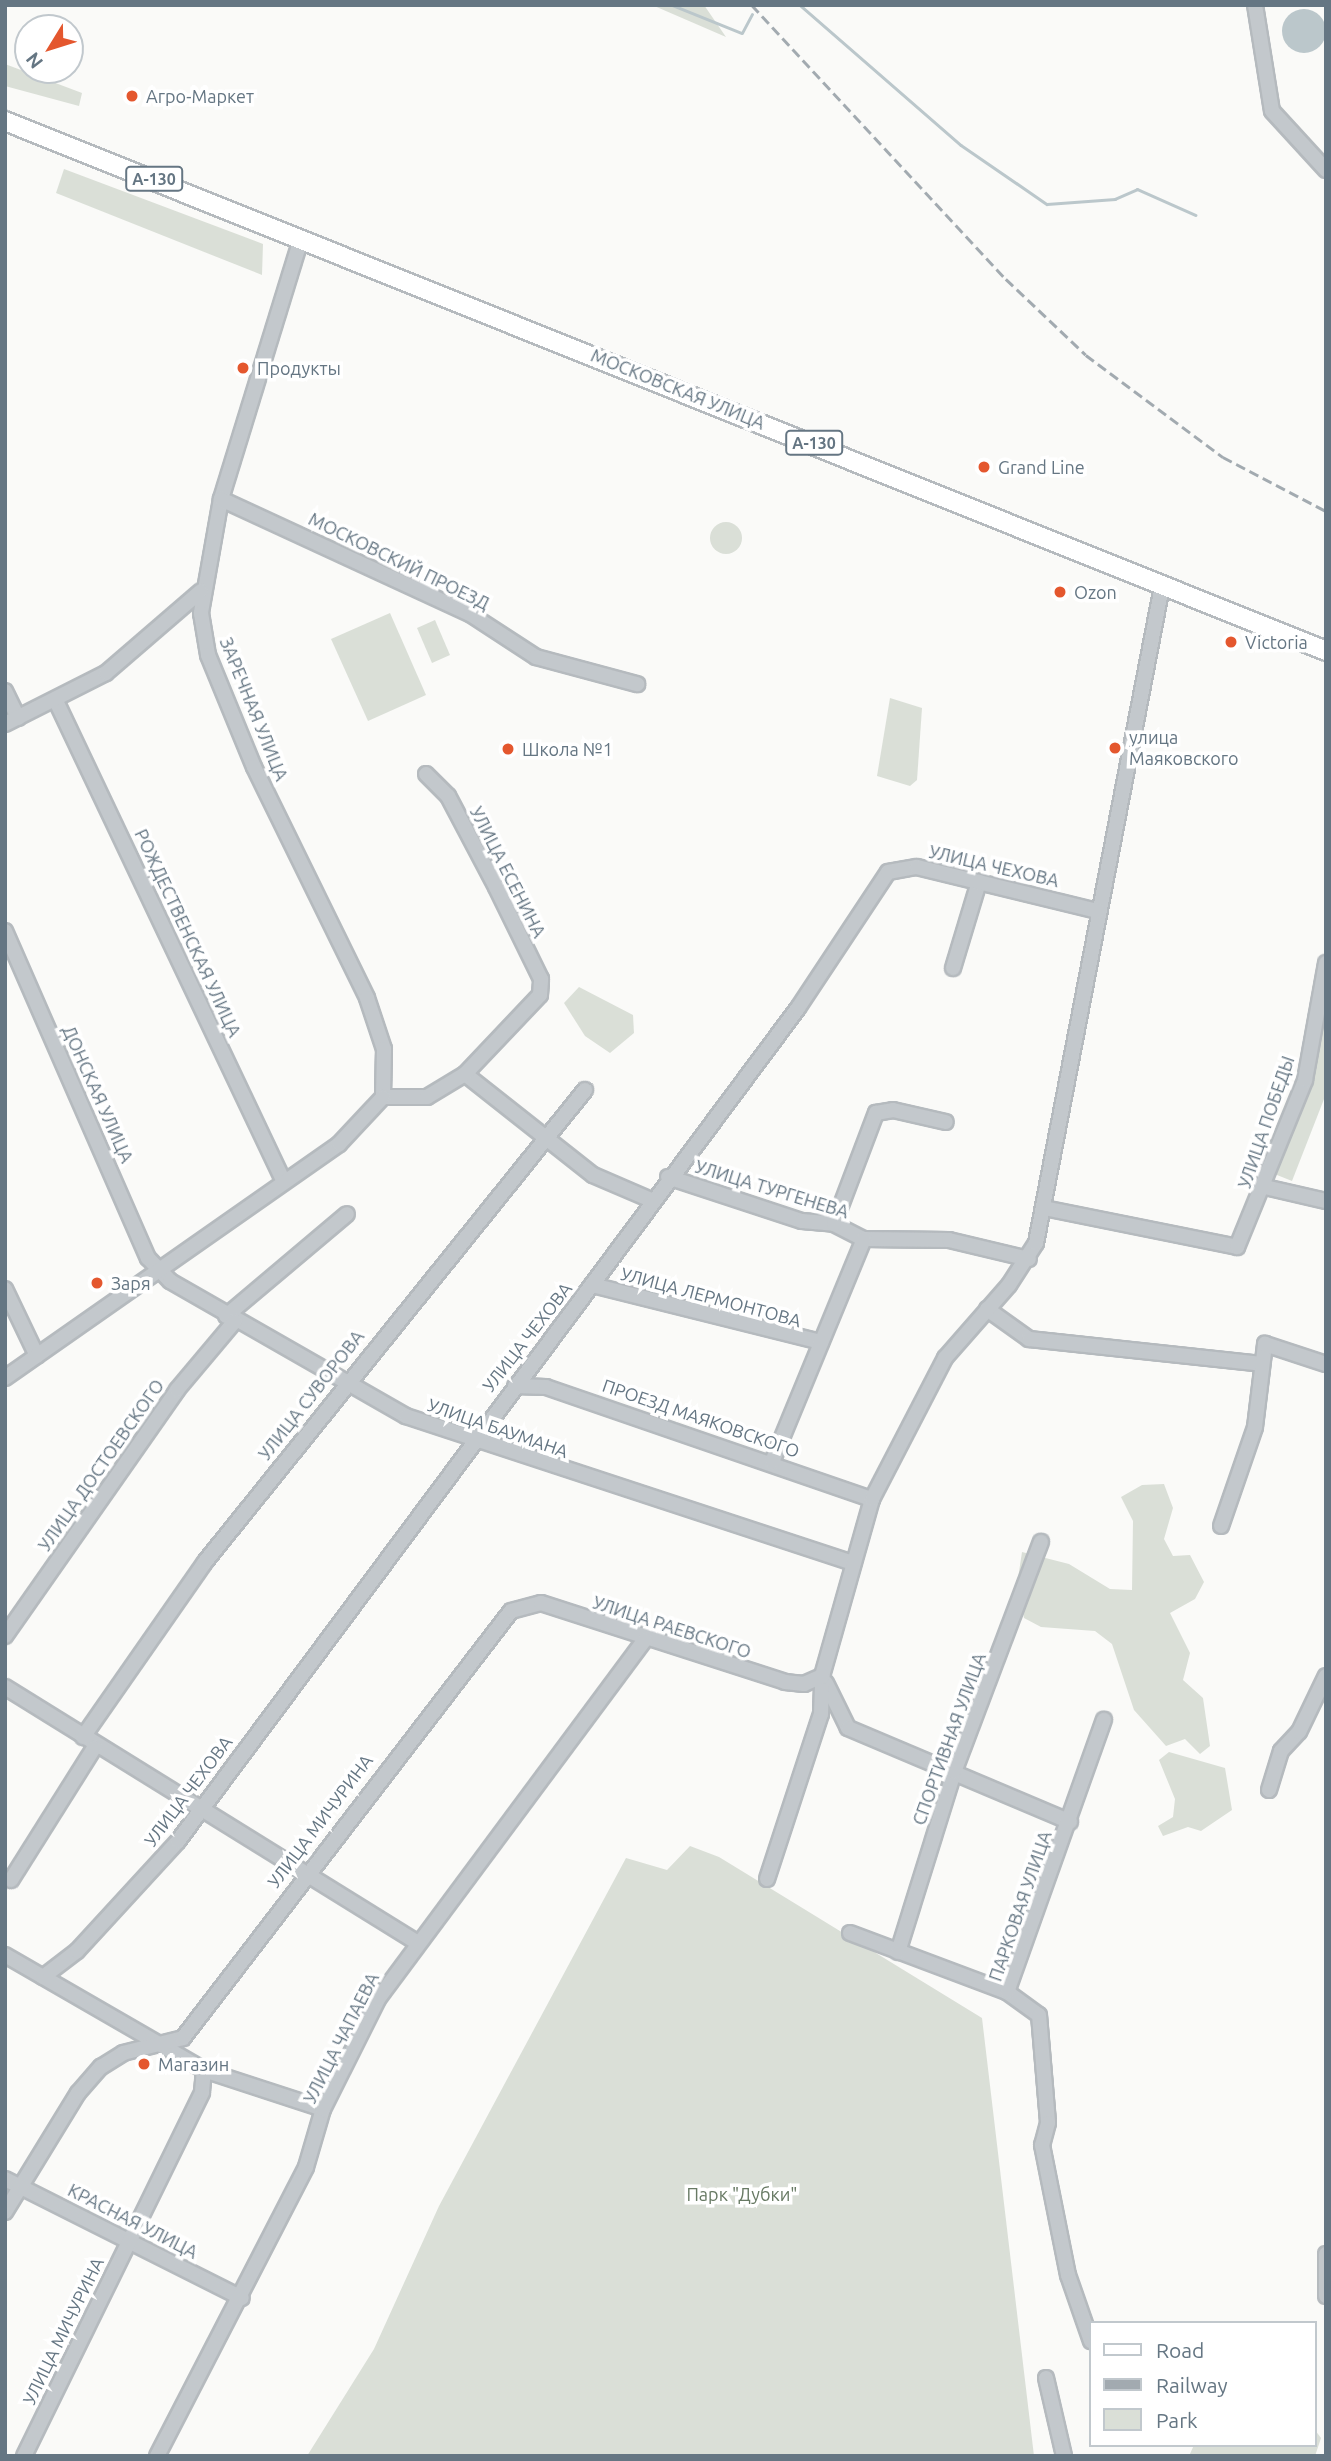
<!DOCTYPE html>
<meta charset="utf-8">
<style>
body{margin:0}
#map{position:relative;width:1331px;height:2461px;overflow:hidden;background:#fafaf8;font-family:Ubuntu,sans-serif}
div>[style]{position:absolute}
.green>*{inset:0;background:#dadfd7}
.round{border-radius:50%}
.water>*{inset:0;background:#bbc7cb}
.stream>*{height:2.5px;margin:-1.25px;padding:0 1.25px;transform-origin:1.25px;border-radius:1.25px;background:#bbc7cb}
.roads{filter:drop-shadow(2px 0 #b5babe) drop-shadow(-2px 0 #b5babe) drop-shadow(0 2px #b5babe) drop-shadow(0 -2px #b5babe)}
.minor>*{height:14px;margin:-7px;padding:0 7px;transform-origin:7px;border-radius:7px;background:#c3c8cc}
.major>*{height:18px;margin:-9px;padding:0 9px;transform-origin:9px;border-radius:9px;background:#fff}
.rail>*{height:2.5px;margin-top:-1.25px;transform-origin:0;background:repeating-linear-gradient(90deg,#a2aab0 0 10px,transparent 0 15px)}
.dots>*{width:19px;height:19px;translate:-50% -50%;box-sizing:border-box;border:4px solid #fff;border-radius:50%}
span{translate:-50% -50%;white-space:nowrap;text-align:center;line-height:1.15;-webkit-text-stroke:7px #fff;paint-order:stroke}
.shield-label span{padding:2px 5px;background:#fff;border:2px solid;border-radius:5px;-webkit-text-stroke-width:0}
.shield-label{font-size:16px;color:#657683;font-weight:700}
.poi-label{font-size:18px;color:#657683}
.left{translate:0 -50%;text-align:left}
.street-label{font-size:18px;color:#657683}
.park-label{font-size:18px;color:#687a64}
.frame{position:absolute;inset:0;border:7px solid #657683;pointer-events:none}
.legend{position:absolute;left:1089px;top:2321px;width:228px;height:126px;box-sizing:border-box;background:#fff;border:2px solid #c1c8cd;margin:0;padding:9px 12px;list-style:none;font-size:21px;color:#657683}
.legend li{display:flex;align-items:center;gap:14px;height:35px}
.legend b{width:35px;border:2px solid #c1c8cd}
.north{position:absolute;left:14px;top:14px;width:70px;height:70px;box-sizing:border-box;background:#fff;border:2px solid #c1c8cd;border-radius:50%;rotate:232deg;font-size:19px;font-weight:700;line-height:28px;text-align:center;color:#657683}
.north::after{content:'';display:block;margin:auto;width:24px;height:32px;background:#e4572e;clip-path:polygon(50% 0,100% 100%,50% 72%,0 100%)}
</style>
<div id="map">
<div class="green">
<div style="clip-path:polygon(652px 5px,704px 5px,726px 37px)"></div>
<div style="clip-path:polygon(5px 64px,82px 93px,79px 106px,5px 86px)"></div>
<div style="clip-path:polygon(64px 169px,263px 244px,262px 275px,56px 193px)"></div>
<div class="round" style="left:710px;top:522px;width:32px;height:32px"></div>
<div style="clip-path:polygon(390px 613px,426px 695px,368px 721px,331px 639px)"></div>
<div style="clip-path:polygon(435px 620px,450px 655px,432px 663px,417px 628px)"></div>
<div style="clip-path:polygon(890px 698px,922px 708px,917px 780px,910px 786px,877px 776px)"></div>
<div style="clip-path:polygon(579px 987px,633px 1015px,634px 1033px,610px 1053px,585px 1036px,564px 1003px)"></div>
<div style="clip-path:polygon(1326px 990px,1326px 1094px,1292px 1181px,1272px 1173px)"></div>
<div style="clip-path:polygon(1164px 1484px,1173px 1508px,1164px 1539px,1173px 1556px,1190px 1555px,1204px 1582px,1195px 1599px,1170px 1613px,1190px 1653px,1183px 1680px,1203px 1698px,1210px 1746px,1200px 1754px,1185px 1739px,1166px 1746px,1134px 1710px,1112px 1644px,1095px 1631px,1041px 1627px,1024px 1618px,1017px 1585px,1022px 1552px,1069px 1564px,1110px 1589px,1132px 1590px,1133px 1521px,1121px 1497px,1142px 1485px)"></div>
<div style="clip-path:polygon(1169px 1752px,1225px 1768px,1232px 1810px,1201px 1831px,1188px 1827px,1163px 1836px,1158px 1826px,1173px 1817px,1175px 1799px,1159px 1760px)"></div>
<div style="clip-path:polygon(690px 1846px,719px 1857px,982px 2018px,1034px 2456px,307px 2456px,374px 2349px,439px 2206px,626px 1858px,667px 1870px)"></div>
<div style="clip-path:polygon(1315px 2430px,1321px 2438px,1315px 2456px,1189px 2456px,1194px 2445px,1315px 2445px)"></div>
</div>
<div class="water">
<div class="round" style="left:1282px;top:9px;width:44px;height:44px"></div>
</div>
<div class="stream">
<div style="left:672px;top:5px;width:75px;rotate:21.8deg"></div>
<div style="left:742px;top:33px;width:21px;rotate:-62deg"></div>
<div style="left:800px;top:5px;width:213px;rotate:41deg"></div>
<div style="left:961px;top:145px;width:104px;rotate:34.5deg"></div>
<div style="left:1047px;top:204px;width:68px;rotate:-4.2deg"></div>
<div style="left:1115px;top:199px;width:24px;rotate:-24deg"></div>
<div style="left:1137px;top:189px;width:64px;rotate:23.8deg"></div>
</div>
<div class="roads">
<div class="minor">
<div style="left:1255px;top:5px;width:107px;rotate:80.9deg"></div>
<div style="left:1272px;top:111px;width:80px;rotate:47.5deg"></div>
<div style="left:301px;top:239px;width:272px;rotate:107.1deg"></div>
<div style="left:221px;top:499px;width:116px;rotate:100deg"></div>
<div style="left:201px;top:613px;width:43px;rotate:80.5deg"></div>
<div style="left:208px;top:655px;width:121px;rotate:67.7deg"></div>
<div style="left:254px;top:767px;width:257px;rotate:63.9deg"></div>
<div style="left:367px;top:998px;width:54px;rotate:71.6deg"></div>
<div style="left:384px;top:1049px;width:48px;rotate:91.2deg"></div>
<div style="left:221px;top:499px;width:274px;rotate:24.8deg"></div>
<div style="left:470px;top:614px;width:79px;rotate:33.1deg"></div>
<div style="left:536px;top:657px;width:105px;rotate:15deg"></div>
<div style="left:5px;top:691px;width:30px;rotate:64deg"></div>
<div style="left:56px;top:701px;width:532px;rotate:64.64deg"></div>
<div style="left:5px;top:724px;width:113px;rotate:-26.8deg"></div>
<div style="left:106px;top:673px;width:125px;rotate:-40.8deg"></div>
<div style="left:5px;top:931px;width:357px;rotate:66.4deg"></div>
<div style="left:148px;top:1258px;width:32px;rotate:46deg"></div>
<div style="left:170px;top:1281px;width:272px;rotate:29.8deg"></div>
<div style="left:406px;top:1416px;width:471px;rotate:18.2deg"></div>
<div style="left:953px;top:968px;width:90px;rotate:-73.2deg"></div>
<div style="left:465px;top:1074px;width:163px;rotate:38.3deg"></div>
<div style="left:593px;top:1175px;width:63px;rotate:23.3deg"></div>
<div style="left:383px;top:1097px;width:44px"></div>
<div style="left:427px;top:1097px;width:44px;rotate:-31.2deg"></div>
<div style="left:465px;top:1074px;width:109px;rotate:-46.5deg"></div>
<div style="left:540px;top:995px;width:16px;rotate:-86deg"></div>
<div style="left:541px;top:979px;width:102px;rotate:-116.1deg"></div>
<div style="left:496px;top:887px;width:103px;rotate:-117.8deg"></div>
<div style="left:448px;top:796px;width:31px;rotate:-135deg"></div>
<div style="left:668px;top:1177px;width:141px;rotate:18.2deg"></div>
<div style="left:802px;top:1221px;width:32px;rotate:5deg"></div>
<div style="left:834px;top:1224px;width:34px;rotate:27deg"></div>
<div style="left:864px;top:1239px;width:85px;rotate:0.7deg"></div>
<div style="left:949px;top:1240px;width:82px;rotate:13.4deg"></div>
<div style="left:1265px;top:1187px;width:63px;rotate:12.9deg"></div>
<div style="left:1044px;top:1208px;width:197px;rotate:11.4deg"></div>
<div style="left:1237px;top:1247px;width:180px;rotate:-67.8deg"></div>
<div style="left:1305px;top:1080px;width:119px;rotate:-79.8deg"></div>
<div style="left:834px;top:1224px;width:119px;rotate:-69.3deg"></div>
<div style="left:876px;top:1113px;width:17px;rotate:-10deg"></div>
<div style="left:893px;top:1110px;width:54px;rotate:12.8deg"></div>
<div style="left:592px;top:1285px;width:236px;rotate:14deg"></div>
<div style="left:5px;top:1289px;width:74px;rotate:64.5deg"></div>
<div style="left:987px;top:1309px;width:52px;rotate:35.5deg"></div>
<div style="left:1029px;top:1339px;width:234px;rotate:6.1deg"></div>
<div style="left:226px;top:1316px;width:158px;rotate:-40.1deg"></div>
<div style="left:5px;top:1378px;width:408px;rotate:-35deg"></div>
<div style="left:339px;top:1144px;width:64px;rotate:-46.9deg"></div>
<div style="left:515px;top:1386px;width:31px;rotate:2deg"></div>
<div style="left:546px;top:1387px;width:345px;rotate:19deg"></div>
<div style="left:772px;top:1462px;width:241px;rotate:-67.6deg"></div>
<div style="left:1221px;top:1526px;width:105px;rotate:-71deg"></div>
<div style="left:1255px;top:1427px;width:84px;rotate:-83.1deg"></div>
<div style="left:1265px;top:1344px;width:64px;rotate:18.2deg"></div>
<div style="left:5px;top:1636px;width:300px;rotate:-55deg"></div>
<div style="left:177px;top:1390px;width:90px;rotate:-50deg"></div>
<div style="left:826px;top:1683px;width:50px;rotate:63.9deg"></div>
<div style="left:848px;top:1728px;width:241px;rotate:22.9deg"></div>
<div style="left:5px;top:1687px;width:484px;rotate:31.8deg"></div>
<div style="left:83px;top:1737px;width:213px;rotate:-55.1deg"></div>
<div style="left:205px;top:1562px;width:606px;rotate:-51.16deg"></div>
<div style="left:1269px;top:1790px;width:41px;rotate:-72.9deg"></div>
<div style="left:1281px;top:1751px;width:26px;rotate:-47deg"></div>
<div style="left:1299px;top:1732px;width:62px;rotate:-64.3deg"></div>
<div style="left:767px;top:1879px;width:174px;rotate:-71.9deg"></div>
<div style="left:821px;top:1714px;width:38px;rotate:-88deg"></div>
<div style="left:822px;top:1676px;width:184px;rotate:-74.2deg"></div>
<div style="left:872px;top:1499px;width:159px;rotate:-62.6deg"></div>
<div style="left:945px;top:1358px;width:97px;rotate:-48.8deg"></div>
<div style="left:1009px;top:1285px;width:50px;rotate:-57.3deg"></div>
<div style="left:1036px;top:1243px;width:669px;rotate:-79.14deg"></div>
<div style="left:11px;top:1880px;width:156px;rotate:-57.8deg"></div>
<div style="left:850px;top:1933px;width:168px;rotate:20.6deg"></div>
<div style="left:1007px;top:1992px;width:39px;rotate:36deg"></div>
<div style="left:1039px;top:2015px;width:108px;rotate:85.2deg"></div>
<div style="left:1048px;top:2123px;width:23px;rotate:105deg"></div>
<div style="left:1042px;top:2145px;width:133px;rotate:78.7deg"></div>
<div style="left:1068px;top:2275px;width:70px;rotate:70.8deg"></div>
<div style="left:898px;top:1952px;width:189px;rotate:-72.7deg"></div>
<div style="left:954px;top:1772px;width:246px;rotate:-69.3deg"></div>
<div style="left:5px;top:1955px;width:230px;rotate:30deg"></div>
<div style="left:204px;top:2070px;width:125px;rotate:18.1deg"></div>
<div style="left:43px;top:1977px;width:43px;rotate:-37.4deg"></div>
<div style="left:77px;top:1951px;width:149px;rotate:-47.4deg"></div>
<div style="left:178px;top:1841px;width:1038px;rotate:-53.34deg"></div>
<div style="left:798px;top:1008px;width:163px;rotate:-56.5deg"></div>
<div style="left:888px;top:872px;width:29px;rotate:-10deg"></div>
<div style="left:917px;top:867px;width:186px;rotate:13.7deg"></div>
<div style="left:1007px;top:1992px;width:289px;rotate:-70.4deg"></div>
<div style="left:5px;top:2179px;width:265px;rotate:26.7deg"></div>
<div style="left:5px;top:2212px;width:140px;rotate:-58.5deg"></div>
<div style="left:78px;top:2093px;width:35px;rotate:-49deg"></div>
<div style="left:101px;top:2067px;width:26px;rotate:-32deg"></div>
<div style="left:123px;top:2053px;width:62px;rotate:-14deg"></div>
<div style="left:183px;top:2038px;width:538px;rotate:-52.47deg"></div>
<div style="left:511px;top:1611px;width:31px;rotate:-15deg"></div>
<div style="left:541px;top:1603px;width:256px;rotate:17.9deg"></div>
<div style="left:785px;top:1682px;width:19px;rotate:6deg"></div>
<div style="left:804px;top:1684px;width:20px;rotate:-24deg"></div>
<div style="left:1326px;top:2254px;width:42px;rotate:90deg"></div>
<div style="left:1046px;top:2378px;width:80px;rotate:77deg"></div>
<div style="left:24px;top:2456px;width:405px;rotate:-63.9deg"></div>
<div style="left:202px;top:2092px;width:22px;rotate:-85deg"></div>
<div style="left:157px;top:2456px;width:325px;rotate:-62.7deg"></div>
<div style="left:306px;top:2167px;width:60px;rotate:-73.7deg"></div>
<div style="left:323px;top:2109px;width:123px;rotate:-63.4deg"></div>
<div style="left:378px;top:1999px;width:447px;rotate:-53.4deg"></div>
</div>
<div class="major">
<div style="left:5px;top:121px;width:1423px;rotate:21.86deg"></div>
</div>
</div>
<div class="rail">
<div style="left:752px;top:5px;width:374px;rotate:47.2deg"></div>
<div style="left:1006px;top:279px;width:110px;rotate:43.5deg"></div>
<div style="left:1086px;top:355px;width:171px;rotate:36.7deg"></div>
<div style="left:1223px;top:457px;width:116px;rotate:27.7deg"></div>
</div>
<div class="dots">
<div style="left:132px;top:96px;background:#e4572e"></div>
<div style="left:243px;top:368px;background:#e4572e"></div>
<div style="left:984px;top:467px;background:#e4572e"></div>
<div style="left:1060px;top:592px;background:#e4572e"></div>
<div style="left:1231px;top:642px;background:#e4572e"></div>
<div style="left:1115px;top:748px;background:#e4572e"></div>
<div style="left:508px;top:749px;background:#e4572e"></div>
<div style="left:97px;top:1283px;background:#e4572e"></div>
<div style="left:144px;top:2064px;background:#e4572e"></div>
</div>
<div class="shield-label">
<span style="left:154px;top:179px">А-130</span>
<span style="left:814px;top:443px">А-130</span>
</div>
<div class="poi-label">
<span class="left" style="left:146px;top:96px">Агро-Маркет</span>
<span class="left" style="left:257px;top:368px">Продукты</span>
<span class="left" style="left:998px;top:467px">Grand Line</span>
<span class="left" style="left:1074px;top:592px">Ozon</span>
<span class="left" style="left:1245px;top:642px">Victoria</span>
<span class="left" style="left:1129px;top:748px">улица<br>Маяковского</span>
<span class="left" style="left:522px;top:749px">Школа №1</span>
<span class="left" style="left:111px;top:1283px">Заря</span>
<span class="left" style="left:158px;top:2064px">Магазин</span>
</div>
<div class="street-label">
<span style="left:678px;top:389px;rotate:22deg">МОСКОВСКАЯ УЛИЦА</span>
<span style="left:399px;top:561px;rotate:26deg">МОСКОВСКИЙ ПРОЕЗД</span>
<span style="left:254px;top:709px;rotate:68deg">ЗАРЕЧНАЯ УЛИЦА</span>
<span style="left:994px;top:866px;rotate:13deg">УЛИЦА ЧЕХОВА</span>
<span style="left:508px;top:872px;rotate:63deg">УЛИЦА ЕСЕНИНА</span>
<span style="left:188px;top:933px;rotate:65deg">РОЖДЕСТВЕНСКАЯ УЛИЦА</span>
<span style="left:98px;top:1094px;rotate:66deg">ДОНСКАЯ УЛИЦА</span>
<span style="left:1266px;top:1122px;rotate:-71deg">УЛИЦА ПОБЕДЫ</span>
<span style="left:772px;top:1189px;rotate:17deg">УЛИЦА ТУРГЕНЕВА</span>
<span style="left:711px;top:1297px;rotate:15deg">УЛИЦА ЛЕРМОНТОВА</span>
<span style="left:527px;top:1337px;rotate:-52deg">УЛИЦА ЧЕХОВА</span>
<span style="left:311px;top:1395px;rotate:-52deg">УЛИЦА СУВОРОВА</span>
<span style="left:701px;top:1418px;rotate:19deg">ПРОЕЗД МАЯКОВСКОГО</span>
<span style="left:498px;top:1428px;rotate:19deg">УЛИЦА БАУМАНА</span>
<span style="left:101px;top:1465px;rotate:-55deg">УЛИЦА ДОСТОЕВСКОГО</span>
<span style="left:672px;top:1627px;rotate:18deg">УЛИЦА РАЕВСКОГО</span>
<span style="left:949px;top:1739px;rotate:-70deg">СПОРТИВНАЯ УЛИЦА</span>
<span style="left:188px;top:1791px;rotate:-53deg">УЛИЦА ЧЕХОВА</span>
<span style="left:320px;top:1821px;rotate:-53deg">УЛИЦА МИЧУРИНА</span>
<span style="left:1020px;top:1906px;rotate:-71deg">ПАРКОВАЯ УЛИЦА</span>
<span style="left:341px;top:2038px;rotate:-63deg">УЛИЦА ЧАПАЕВА</span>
<span style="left:133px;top:2221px;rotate:27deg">КРАСНАЯ УЛИЦА</span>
<span style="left:63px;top:2331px;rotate:-64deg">УЛИЦА МИЧУРИНА</span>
</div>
<div class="park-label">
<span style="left:742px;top:2194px">Парк "Дубки"</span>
</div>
<div class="frame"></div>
<ul class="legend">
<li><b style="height:9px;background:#fff"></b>Road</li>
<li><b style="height:9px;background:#a2aab0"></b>Railway</li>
<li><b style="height:19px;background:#dadfd7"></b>Park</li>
</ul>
<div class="north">N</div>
</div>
